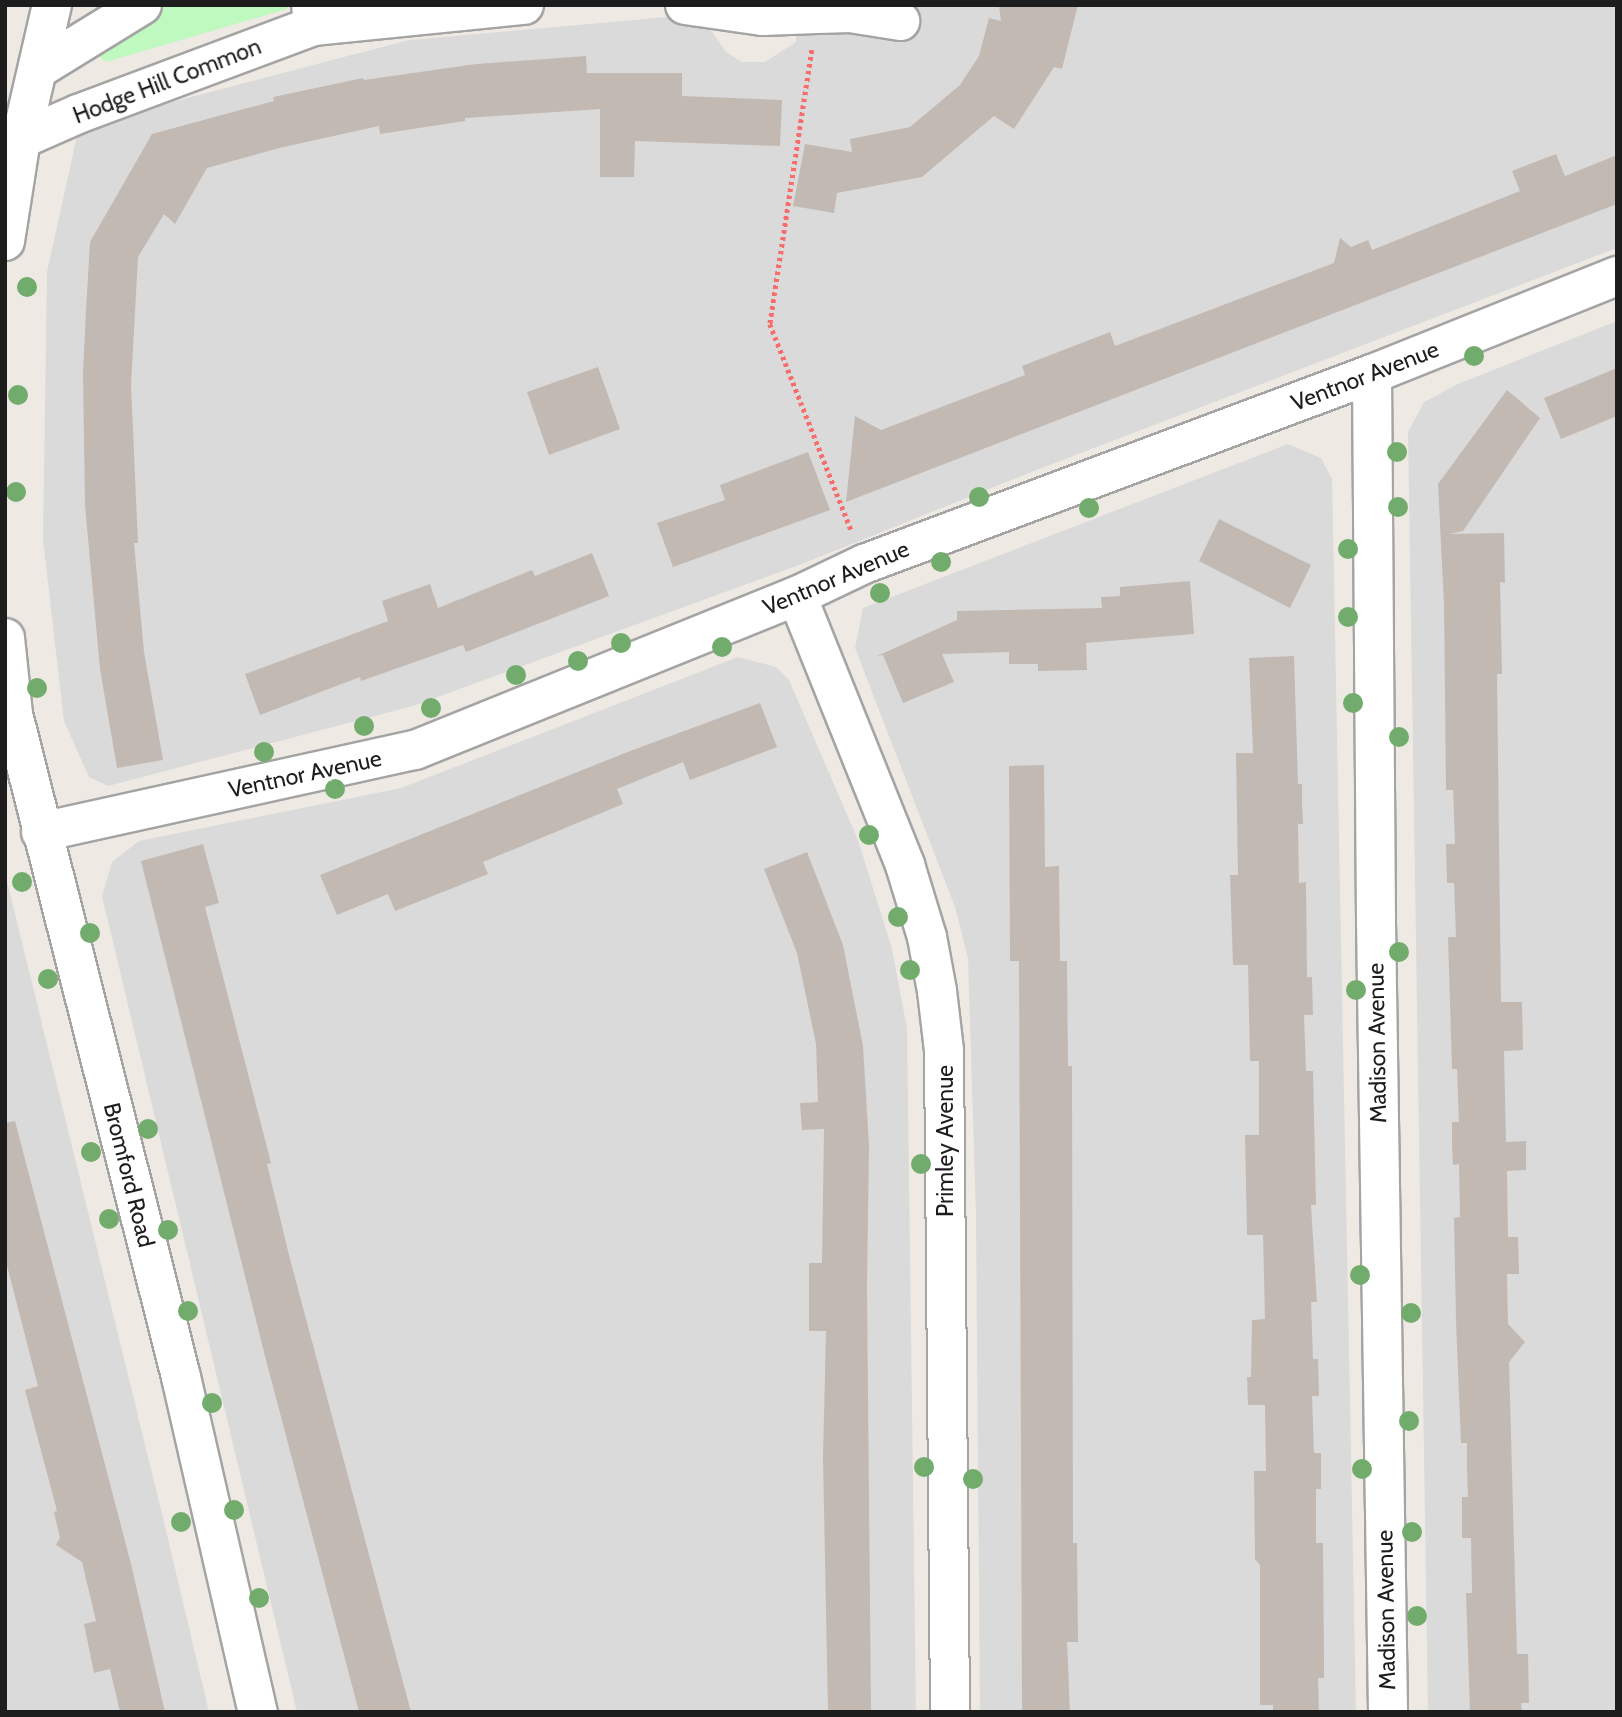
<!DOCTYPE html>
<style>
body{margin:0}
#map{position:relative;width:1622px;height:1717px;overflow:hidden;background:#eeeae3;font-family:Cabin,sans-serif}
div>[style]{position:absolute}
.residential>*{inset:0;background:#dbdada}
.park>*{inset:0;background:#c0f9c0}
.building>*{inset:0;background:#c3b9b3}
.path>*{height:4.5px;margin-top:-2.25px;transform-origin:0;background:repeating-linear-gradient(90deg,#f86c6a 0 3.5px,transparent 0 7px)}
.roads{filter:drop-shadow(2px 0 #a4a4a4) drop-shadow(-2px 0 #a4a4a4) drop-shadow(0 2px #a4a4a4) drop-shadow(0 -2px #a4a4a4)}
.minor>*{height:38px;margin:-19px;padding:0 19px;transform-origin:19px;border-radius:19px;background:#fff}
.trees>*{width:20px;height:20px;margin:-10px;border-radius:50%;background:#72ac6d}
span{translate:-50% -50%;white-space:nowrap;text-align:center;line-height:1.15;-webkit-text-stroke:5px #fff;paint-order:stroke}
.street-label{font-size:23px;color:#1d1d1d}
.frame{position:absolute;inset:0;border:7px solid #1d1d1d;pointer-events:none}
</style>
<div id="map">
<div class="residential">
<div style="clip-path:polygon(797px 5px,1617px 5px,1617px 248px,1039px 469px,802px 564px,413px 706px,108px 786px,89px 777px,64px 721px,43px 540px,47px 272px,78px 131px,138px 111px,409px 40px,700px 14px,726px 52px,742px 62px,765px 62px,796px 42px)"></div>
<div style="clip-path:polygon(1617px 321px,1617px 1712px,1428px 1712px,1408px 432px,1424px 402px,1458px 384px)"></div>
<div style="clip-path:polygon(1288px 444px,1321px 458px,1332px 479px,1356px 1712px,980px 1712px,976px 1215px,968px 958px,955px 907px,855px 648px,863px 608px)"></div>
<div style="clip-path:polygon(738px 657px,776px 667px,789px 680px,858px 840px,892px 949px,907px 1028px,916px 1712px,297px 1712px,102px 896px,112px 862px,139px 841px,401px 788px)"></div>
<div style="clip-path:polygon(5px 873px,164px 1522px,209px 1712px,5px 1712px)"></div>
</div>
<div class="park">
<div style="clip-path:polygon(162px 5px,287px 5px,287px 9px,106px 62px,94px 52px,98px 42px)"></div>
</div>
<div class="building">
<div style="clip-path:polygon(999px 5px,1078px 5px,1062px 69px,1054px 67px,1014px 129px,994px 116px,922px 177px,837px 193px,834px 213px,793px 206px,805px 144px,852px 152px,850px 139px,910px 127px,960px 85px,979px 56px,989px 18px,1001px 21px)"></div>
<div style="clip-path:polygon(586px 56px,587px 73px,682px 73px,682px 96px,782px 100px,780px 146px,635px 141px,634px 177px,600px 177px,600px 109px,465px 118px,465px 121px,380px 134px,379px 126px,279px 148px,207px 168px,175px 224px,164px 214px,138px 257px,131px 385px,138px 543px,134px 543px,144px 652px,163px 760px,117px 768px,100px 669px,85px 506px,83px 373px,86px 311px,90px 242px,152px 134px,274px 101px,273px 97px,363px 78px,364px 80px,476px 64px)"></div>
<div style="clip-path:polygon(1556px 154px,1565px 176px,1617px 155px,1617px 204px,846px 502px,855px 416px,881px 430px,1025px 375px,1022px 366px,1110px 332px,1115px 346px,1334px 263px,1340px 238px,1351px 247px,1368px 240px,1372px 250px,1520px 191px,1512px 171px)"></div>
<div style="clip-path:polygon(598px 367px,620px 429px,549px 455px,527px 392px)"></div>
<div style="clip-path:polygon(1617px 368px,1617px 416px,1561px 439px,1544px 398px)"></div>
<div style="clip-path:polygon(1507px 390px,1540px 418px,1463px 531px,1449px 534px,1504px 533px,1505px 583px,1500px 582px,1502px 674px,1497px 674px,1501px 1002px,1522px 1002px,1523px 1050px,1504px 1051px,1505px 1097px,1506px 1142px,1526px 1141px,1526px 1170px,1507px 1171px,1508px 1237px,1518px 1237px,1519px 1274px,1507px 1274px,1508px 1324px,1525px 1342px,1509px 1362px,1517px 1654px,1528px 1654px,1529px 1703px,1521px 1703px,1522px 1712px,1470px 1712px,1466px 1593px,1472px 1593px,1471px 1538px,1462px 1538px,1462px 1497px,1468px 1497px,1467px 1470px,1467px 1443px,1461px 1443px,1456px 1321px,1454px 1218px,1460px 1217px,1459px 1164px,1453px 1165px,1452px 1143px,1452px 1122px,1459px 1122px,1457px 1069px,1452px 1069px,1448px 937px,1456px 937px,1454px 883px,1447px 883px,1446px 844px,1455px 844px,1453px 790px,1446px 790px,1444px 604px,1438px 484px)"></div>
<div style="clip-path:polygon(808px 452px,830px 510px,673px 567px,657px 523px,725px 500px,720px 485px)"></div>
<div style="clip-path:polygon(1219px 519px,1311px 565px,1290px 608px,1199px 561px)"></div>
<div style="clip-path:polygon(592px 553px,609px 596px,466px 652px,463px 645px,361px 681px,360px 677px,260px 715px,245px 674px,388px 621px,382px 601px,430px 584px,438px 608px,532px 570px,535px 576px)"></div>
<div style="clip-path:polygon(1190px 581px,1194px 634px,1086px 643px,1087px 670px,1038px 671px,1038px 664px,1009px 664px,1009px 652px,942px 654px,954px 682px,903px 703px,883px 655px,877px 656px,957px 620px,957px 611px,1102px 608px,1101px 597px,1120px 596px,1120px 587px)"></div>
<div style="clip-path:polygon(1294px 656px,1298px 784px,1302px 784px,1302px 805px,1303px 824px,1298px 824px,1299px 883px,1306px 882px,1307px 977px,1312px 977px,1313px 1015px,1304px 1015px,1306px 1071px,1313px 1071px,1316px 1205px,1311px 1205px,1317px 1302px,1311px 1302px,1313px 1359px,1318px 1359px,1319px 1396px,1312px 1396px,1314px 1453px,1321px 1453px,1321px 1489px,1316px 1489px,1316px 1543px,1323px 1543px,1324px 1657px,1324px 1678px,1318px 1678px,1319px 1712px,1273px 1712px,1273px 1705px,1260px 1705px,1260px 1565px,1255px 1559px,1254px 1471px,1266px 1471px,1265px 1405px,1248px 1405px,1247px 1377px,1251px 1377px,1252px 1320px,1265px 1319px,1263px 1235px,1247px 1235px,1245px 1135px,1259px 1135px,1259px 1061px,1250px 1061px,1248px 965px,1233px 965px,1230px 875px,1238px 875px,1236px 753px,1253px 753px,1249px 658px)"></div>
<div style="clip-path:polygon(760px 703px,777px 747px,690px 780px,683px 762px,617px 789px,623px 804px,483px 862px,488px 874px,395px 911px,388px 894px,337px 915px,320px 875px,630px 751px)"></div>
<div style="clip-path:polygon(1044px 765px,1045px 867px,1059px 866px,1060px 961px,1067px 961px,1068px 1066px,1072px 1066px,1073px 1543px,1077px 1543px,1078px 1642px,1067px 1642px,1070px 1712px,1022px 1712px,1019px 961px,1010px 961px,1009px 766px)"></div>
<div style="clip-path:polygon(203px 844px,219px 903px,205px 907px,271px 1163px,267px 1164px,290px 1259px,411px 1712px,359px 1712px,267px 1364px,141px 861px)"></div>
<div style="clip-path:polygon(807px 852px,843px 945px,863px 1046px,869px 1145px,867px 1287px,871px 1712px,828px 1712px,823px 1458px,826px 1331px,809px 1331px,809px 1263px,822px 1263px,824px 1129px,802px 1130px,800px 1103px,818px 1102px,816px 1044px,797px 953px,764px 869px)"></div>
<div style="clip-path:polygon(15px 1121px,131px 1564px,165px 1712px,120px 1712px,110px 1669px,94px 1673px,84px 1624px,96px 1621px,82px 1562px,56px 1545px,60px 1538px,54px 1512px,57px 1511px,25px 1390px,38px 1386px,5px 1258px,5px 1123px)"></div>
</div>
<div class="path">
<div style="left:812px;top:50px;width:277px;rotate:98.7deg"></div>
<div style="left:770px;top:324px;width:221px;rotate:68.5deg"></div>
</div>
<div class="roads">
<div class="minor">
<div style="left:685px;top:5px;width:78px;rotate:8.1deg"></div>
<div style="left:762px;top:16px;width:88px;rotate:-2deg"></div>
<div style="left:850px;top:13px;width:51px;rotate:9.1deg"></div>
<div style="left:313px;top:26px;width:212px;rotate:-5.7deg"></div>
<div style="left:38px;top:69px;width:122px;rotate:-31.6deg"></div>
<div style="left:21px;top:139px;width:62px;rotate:-23.7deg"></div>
<div style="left:78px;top:114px;width:251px;rotate:-20.5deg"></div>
<div style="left:313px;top:26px;width:21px;rotate:-95deg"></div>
<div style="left:5px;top:241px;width:103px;rotate:-81.1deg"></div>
<div style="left:21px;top:139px;width:138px;rotate:-77deg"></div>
<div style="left:1372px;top:374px;width:547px;rotate:89.58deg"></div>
<div style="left:1376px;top:921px;width:791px;rotate:89.13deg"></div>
<div style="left:797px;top:596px;width:290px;rotate:68.1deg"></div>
<div style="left:905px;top:865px;width:75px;rotate:73deg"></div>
<div style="left:927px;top:937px;width:55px;rotate:79.5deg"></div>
<div style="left:937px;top:991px;width:60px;rotate:83.3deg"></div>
<div style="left:944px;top:1051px;width:661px;rotate:89.48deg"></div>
<div style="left:5px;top:638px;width:76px;rotate:84deg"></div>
<div style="left:13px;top:714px;width:684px;rotate:75.78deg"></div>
<div style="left:181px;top:1377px;width:344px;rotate:77.1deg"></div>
<div style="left:41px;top:832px;width:383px;rotate:-12.4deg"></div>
<div style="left:415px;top:750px;width:412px;rotate:-22deg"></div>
<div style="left:797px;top:596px;width:74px;rotate:-25.5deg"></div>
<div style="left:864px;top:564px;width:542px;rotate:-20.51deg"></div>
<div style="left:1372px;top:374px;width:264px;rotate:-21.8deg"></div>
</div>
</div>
<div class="trees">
<div style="left:27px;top:287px"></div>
<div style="left:1474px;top:356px"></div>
<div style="left:18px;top:395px"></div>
<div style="left:1397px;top:452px"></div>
<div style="left:16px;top:492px"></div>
<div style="left:979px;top:497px"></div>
<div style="left:1398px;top:507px"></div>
<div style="left:1089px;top:508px"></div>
<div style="left:1348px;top:549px"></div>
<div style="left:941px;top:562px"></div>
<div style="left:880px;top:593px"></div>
<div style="left:1348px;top:617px"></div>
<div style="left:621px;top:643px"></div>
<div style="left:722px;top:647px"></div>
<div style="left:578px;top:661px"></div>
<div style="left:516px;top:675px"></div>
<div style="left:37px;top:688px"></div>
<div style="left:1353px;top:703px"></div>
<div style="left:431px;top:708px"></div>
<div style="left:364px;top:726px"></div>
<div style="left:1399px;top:737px"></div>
<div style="left:264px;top:752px"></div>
<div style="left:335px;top:789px"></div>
<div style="left:869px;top:835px"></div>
<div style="left:22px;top:882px"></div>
<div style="left:898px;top:917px"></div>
<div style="left:90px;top:933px"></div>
<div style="left:1399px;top:952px"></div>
<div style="left:910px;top:970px"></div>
<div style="left:48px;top:979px"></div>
<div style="left:1356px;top:990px"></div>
<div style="left:148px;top:1129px"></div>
<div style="left:91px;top:1152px"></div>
<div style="left:921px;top:1164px"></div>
<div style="left:109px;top:1219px"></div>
<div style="left:168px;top:1230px"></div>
<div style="left:1360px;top:1275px"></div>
<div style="left:188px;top:1311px"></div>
<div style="left:1411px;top:1313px"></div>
<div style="left:212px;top:1403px"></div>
<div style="left:1409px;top:1421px"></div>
<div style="left:924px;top:1467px"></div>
<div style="left:1362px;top:1469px"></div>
<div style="left:973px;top:1479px"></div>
<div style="left:234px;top:1510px"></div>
<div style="left:181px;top:1522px"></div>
<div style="left:1412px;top:1532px"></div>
<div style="left:259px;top:1598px"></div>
<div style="left:1417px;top:1616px"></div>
</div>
<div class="street-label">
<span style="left:167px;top:81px;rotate:-21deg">Hodge Hill Common</span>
<span style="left:1365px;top:376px;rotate:-21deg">Ventnor Avenue</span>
<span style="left:836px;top:578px;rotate:-23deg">Ventnor Avenue</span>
<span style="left:305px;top:774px;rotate:-12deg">Ventnor Avenue</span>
<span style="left:1377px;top:1043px;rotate:-91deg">Madison Avenue</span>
<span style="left:945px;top:1141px;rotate:-90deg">Primley Avenue</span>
<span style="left:129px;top:1175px;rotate:76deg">Bromford Road</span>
<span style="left:1386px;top:1610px;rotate:-91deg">Madison Avenue</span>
</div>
<div class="frame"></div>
</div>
